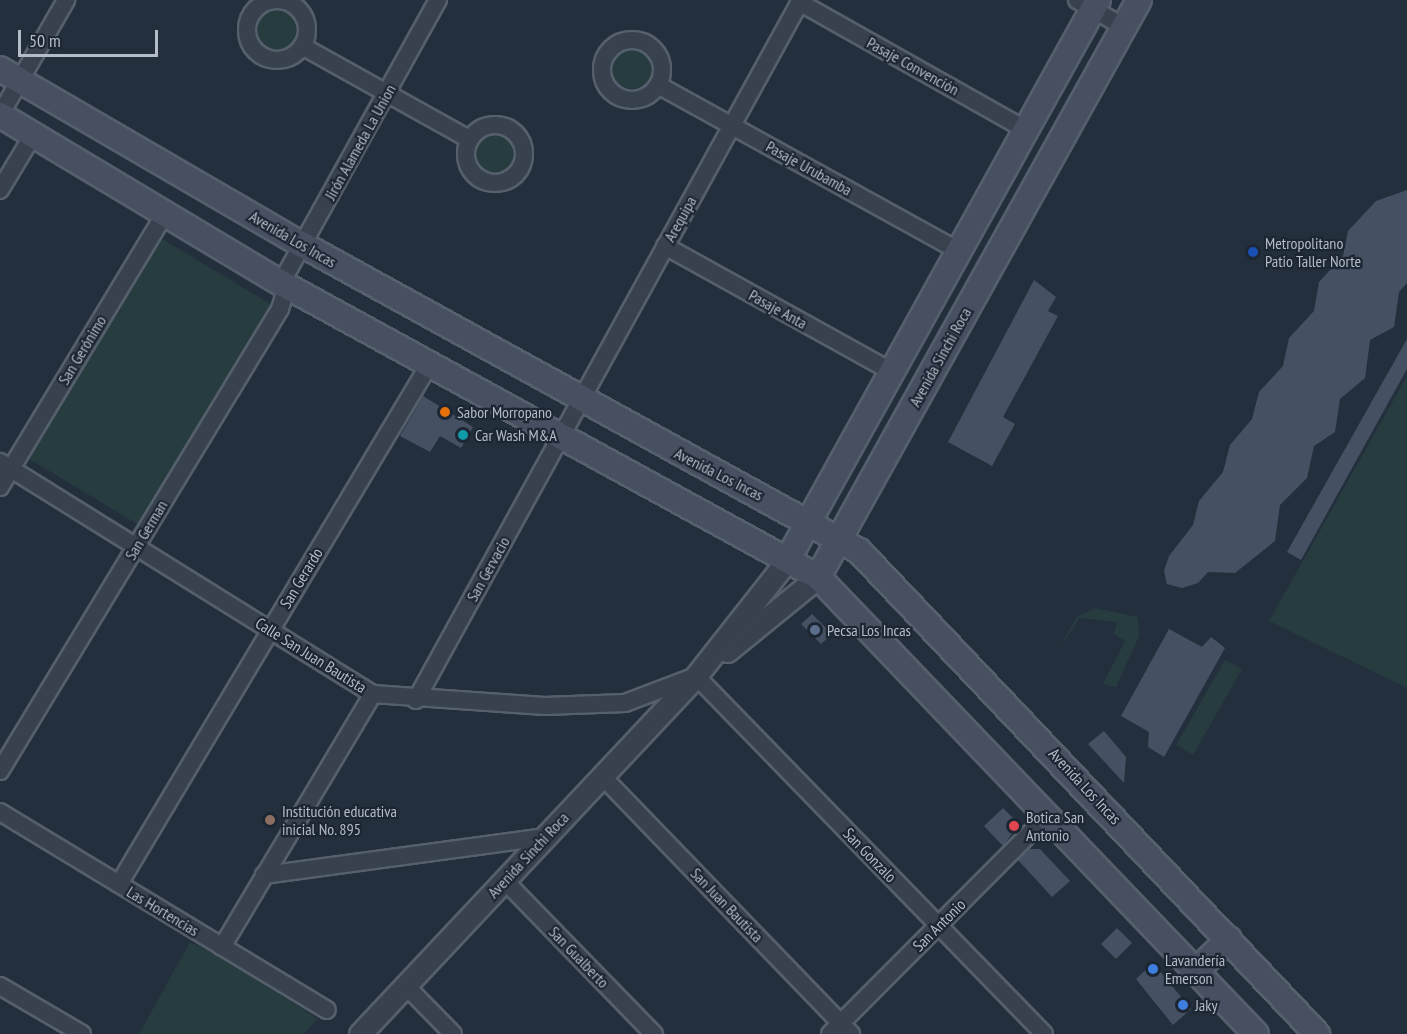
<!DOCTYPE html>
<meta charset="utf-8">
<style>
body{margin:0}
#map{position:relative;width:1407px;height:1034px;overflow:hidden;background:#242f3e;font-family:"PT Sans Narrow",sans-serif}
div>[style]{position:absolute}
.green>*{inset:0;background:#263c3f}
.round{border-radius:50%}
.building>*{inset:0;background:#455162}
.roads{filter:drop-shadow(2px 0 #565f6c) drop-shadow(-2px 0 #565f6c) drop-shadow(0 2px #565f6c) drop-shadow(0 -2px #565f6c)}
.minor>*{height:16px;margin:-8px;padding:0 8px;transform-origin:8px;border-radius:8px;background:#38414e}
.minor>.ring{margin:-8px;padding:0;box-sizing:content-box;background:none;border:16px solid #38414e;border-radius:50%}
.tertiary>*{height:21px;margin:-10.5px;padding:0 10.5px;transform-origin:10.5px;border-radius:10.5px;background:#38414e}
.secondary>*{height:24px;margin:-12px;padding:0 12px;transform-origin:12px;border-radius:12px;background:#465061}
.dots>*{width:16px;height:16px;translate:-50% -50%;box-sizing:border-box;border:3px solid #1d2633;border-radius:50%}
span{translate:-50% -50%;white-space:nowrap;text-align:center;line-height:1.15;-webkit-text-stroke:4.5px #1d2633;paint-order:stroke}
.street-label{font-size:16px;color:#b4bcc9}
.poi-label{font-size:16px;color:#b4bcc9}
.left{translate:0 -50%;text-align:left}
.scale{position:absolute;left:18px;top:30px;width:140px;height:27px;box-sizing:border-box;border:3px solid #b4bcc9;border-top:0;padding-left:8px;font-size:18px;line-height:21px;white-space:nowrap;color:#b4bcc9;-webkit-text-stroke:4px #1d2633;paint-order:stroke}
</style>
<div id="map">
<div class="green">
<div class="round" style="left:252px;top:7px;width:48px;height:48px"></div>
<div class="round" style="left:607px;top:45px;width:50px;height:50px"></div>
<div class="round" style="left:471px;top:132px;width:46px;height:46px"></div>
<div style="clip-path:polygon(159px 237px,272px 305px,139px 525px,26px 457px)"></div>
<div style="clip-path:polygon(1407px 376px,1407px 688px,1269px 621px)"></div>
<div style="clip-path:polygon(1095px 608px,1138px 617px,1139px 636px,1116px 687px,1103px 684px,1125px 641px,1114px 634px,1117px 622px,1080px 618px,1060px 647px,1077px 617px)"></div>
<div style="clip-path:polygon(1225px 660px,1242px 669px,1193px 755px,1176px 745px)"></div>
<div style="clip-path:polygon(190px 942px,225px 959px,318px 1019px,304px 1034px,139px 1034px)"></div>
</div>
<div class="building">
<div style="clip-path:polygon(1407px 190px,1407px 283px,1399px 292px,1394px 327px,1370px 340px,1365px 378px,1340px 399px,1335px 432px,1314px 446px,1307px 478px,1280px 505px,1275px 541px,1235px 573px,1208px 572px,1198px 583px,1182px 588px,1167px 584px,1164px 571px,1169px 556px,1193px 525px,1199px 501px,1223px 472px,1230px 445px,1252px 419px,1259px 392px,1283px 366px,1289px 338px,1314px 311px,1319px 282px,1343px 256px,1348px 231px,1376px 201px)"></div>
<div style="clip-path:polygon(1034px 280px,1056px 297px,1048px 311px,1058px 316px,1003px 417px,1015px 424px,992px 466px,948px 442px)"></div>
<div style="clip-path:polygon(1407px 339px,1407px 369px,1301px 560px,1287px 552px)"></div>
<div style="clip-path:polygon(423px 396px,473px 427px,461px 448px,440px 436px,430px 452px,400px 436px)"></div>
<div style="clip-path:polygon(812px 614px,832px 634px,821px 644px,801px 624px)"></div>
<div style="clip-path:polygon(1169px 629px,1202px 647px,1211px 637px,1225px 648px,1164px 757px,1148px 747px,1149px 732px,1121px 716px)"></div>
<div style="clip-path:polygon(1104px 731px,1126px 757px,1124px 783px,1088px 744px)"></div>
<div style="clip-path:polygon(1003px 808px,1019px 824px,1003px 846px,984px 826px)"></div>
<div style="clip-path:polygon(1029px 849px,1040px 849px,1070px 881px,1052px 897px,1018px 860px)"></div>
<div style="clip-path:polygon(1117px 928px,1132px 943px,1116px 959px,1101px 944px)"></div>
<div style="clip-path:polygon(1153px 963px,1191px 1009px,1173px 1025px,1136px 979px)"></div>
</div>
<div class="roads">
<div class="minor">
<div style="left:1077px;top:0;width:54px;rotate:29.9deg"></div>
<div class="ring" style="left:247px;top:0;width:44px;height:44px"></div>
<div style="left:799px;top:2px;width:261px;rotate:29.4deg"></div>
<div class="ring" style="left:602px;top:40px;width:44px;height:44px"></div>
<div style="left:302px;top:46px;width:191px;rotate:29.1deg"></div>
<div style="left:658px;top:85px;width:344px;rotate:28.9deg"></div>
<div style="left:0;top:115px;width:133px;rotate:-60.1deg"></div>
<div class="ring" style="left:466px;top:125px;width:42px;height:42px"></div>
<div style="left:0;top:190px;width:64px;rotate:-59deg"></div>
<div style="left:665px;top:246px;width:260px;rotate:29deg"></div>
<div style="left:281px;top:283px;width:324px;rotate:-61deg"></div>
<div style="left:0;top:462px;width:439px;rotate:31.9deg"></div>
<div style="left:373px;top:694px;width:172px;rotate:4deg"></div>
<div style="left:545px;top:706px;width:80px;rotate:-2.1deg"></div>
<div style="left:625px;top:703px;width:76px;rotate:-20.8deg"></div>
<div style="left:696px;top:676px;width:499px;rotate:45.8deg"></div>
<div style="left:0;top:487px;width:319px;rotate:-58.9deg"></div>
<div style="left:416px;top:700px;width:799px;rotate:-61.19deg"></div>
<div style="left:0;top:771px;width:540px;rotate:-58.78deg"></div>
<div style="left:280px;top:309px;width:24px;rotate:-73deg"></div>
<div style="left:602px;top:776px;width:359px;rotate:46deg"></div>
<div style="left:0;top:812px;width:382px;rotate:31.2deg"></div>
<div style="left:264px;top:875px;width:284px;rotate:-7.7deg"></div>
<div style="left:504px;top:880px;width:215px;rotate:45.8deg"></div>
<div style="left:119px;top:884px;width:605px;rotate:-59.15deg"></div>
<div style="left:222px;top:947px;width:295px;rotate:-59.2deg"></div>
<div style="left:0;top:986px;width:95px;rotate:30.3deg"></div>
<div style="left:406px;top:986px;width:67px;rotate:45.6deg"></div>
<div style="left:830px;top:1034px;width:309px;rotate:-45.1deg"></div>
</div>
<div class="tertiary">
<div style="left:727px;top:651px;width:117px;rotate:-39.1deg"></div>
<div style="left:360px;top:1034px;width:491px;rotate:-46.8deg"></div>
<div style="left:696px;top:676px;width:149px;rotate:-51.8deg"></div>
</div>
<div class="secondary">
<div style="left:0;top:69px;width:350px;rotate:30.2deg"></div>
<div style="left:303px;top:245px;width:635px;rotate:28.83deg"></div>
<div style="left:859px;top:551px;width:666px;rotate:46.52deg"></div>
<div style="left:0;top:115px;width:327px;rotate:30.9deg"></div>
<div style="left:281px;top:283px;width:612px;rotate:28.7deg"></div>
<div style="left:818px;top:577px;width:633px;rotate:46.22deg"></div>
<div style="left:788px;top:559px;width:639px;rotate:-60.99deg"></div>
<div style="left:818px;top:577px;width:660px;rotate:-60.91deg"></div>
<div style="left:1198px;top:969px;width:43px;rotate:-44.1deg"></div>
</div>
</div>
<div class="dots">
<div style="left:1253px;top:252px;background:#1a4fb4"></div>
<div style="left:445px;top:412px;background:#e8710a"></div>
<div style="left:463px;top:435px;background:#0f9aa8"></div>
<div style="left:815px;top:630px;background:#5c6f8a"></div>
<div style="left:270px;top:820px;background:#8d6e63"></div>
<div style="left:1014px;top:826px;background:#e0444e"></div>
<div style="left:1153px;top:969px;background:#3f7fe0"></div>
<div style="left:1183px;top:1005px;background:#3f7fe0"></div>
</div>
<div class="street-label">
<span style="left:913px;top:66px;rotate:29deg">Pasaje Convención</span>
<span style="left:360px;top:142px;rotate:-61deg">Jirón Alameda La Union</span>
<span style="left:809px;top:168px;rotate:29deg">Pasaje Urubamba</span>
<span style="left:680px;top:219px;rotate:-61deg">Arequipa</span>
<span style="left:293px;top:239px;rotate:30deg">Avenida Los Incas</span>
<span style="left:778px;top:309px;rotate:29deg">Pasaje Anta</span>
<span style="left:82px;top:350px;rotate:-59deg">San Gerónimo</span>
<span style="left:940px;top:357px;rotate:-61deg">Avenida Sinchi Roca</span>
<span style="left:719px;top:474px;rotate:27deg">Avenida Los Incas</span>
<span style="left:146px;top:530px;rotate:-59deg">San German</span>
<span style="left:488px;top:569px;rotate:-61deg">San Gervacio</span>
<span style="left:301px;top:578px;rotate:-59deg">San Gerardo</span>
<span style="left:311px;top:655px;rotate:32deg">Calle San Juan Bautista</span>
<span style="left:1085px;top:786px;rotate:47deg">Avenida Los Incas</span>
<span style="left:528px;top:855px;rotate:-47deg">Avenida Sinchi Roca</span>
<span style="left:870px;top:855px;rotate:46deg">San Gonzalo</span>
<span style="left:727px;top:905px;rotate:46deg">San Juan Bautista</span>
<span style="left:163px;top:911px;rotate:31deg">Las Hortencias</span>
<span style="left:939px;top:925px;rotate:-45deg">San Antonio</span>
<span style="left:579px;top:957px;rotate:46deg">San Gualberto</span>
</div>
<div class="poi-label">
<span class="left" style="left:1265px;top:252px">Metropolitano<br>Patio Taller Norte</span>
<span class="left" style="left:457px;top:412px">Sabor Morropano</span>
<span class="left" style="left:475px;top:435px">Car Wash M&amp;A</span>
<span class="left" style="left:827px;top:630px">Pecsa Los Incas</span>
<span class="left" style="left:282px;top:820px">Institución educativa<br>inicial No. 895</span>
<span class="left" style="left:1026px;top:826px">Botica San<br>Antonio</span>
<span class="left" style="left:1165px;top:969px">Lavandería<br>Emerson</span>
<span class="left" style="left:1195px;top:1005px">Jaky</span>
</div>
<div class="scale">50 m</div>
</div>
